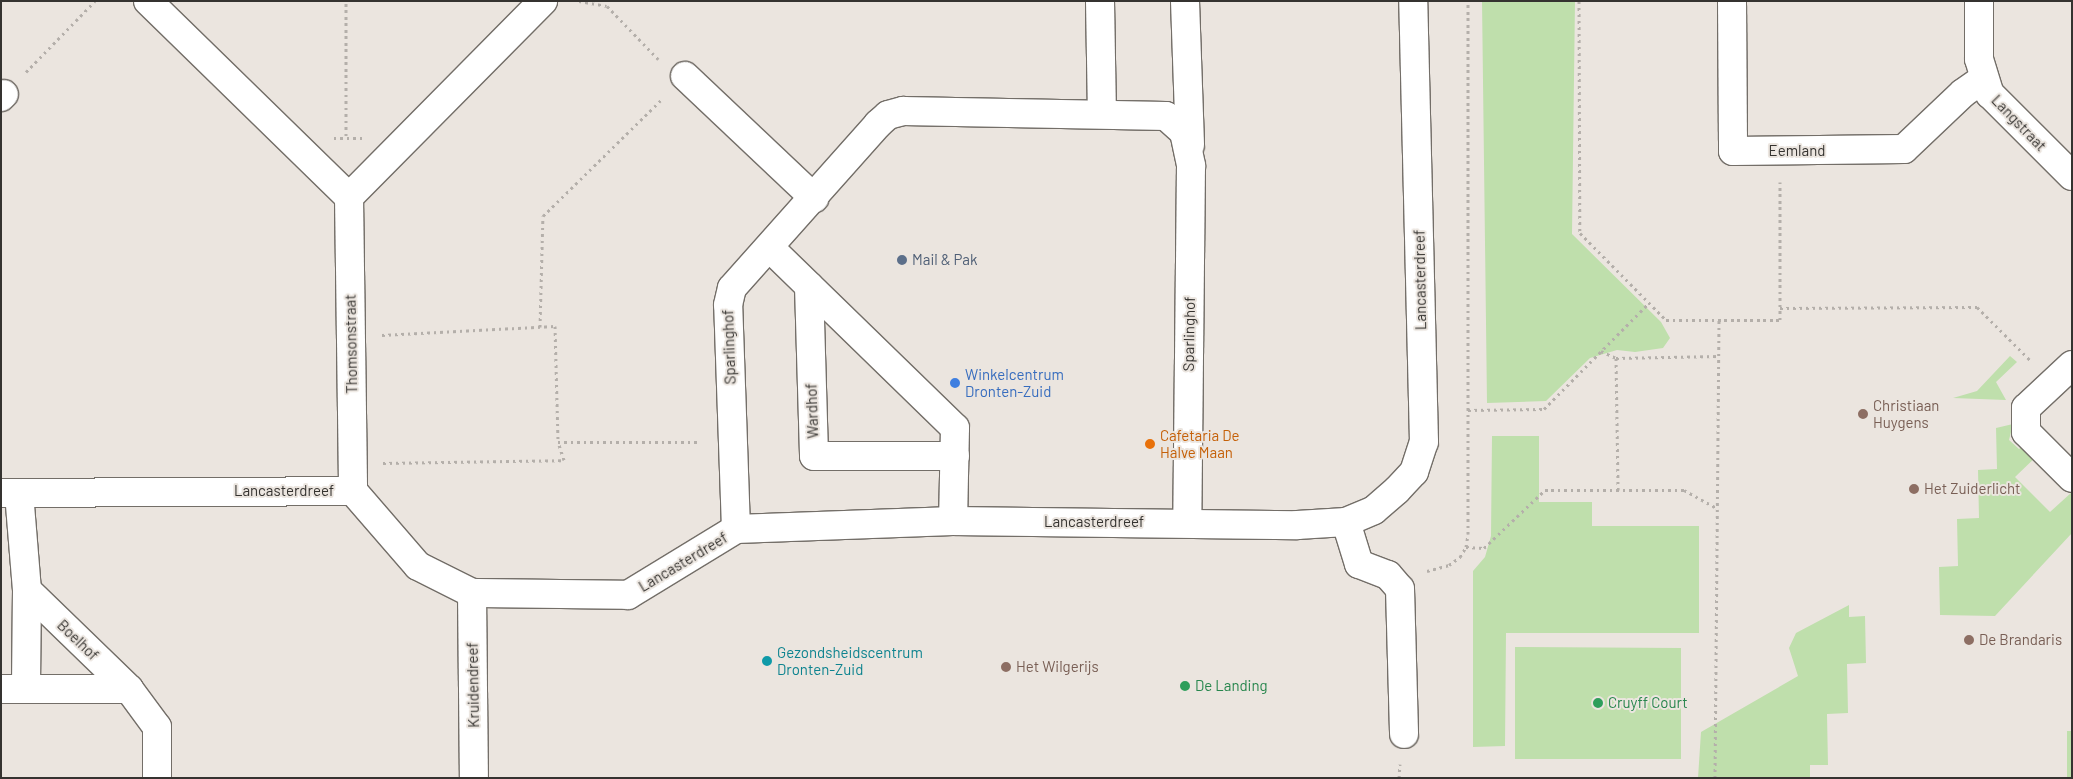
<!DOCTYPE html>
<style>
body{margin:0}
#map{position:relative;width:2073px;height:779px;overflow:hidden;background:#ebe5df;font-family:Barlow,sans-serif}
div>[style]{position:absolute}
.green>*{inset:0;background:#bfdfac}
.path>*{height:3px;margin-top:-1.5px;transform-origin:0;background:repeating-linear-gradient(90deg,#b4afaa 0 2.5px,transparent 0 6.5px)}
.roads{filter:drop-shadow(1px 0 #736e68) drop-shadow(-1px 0 #736e68) drop-shadow(0 1px #736e68) drop-shadow(0 -1px #736e68)}
.minor>*{height:28px;margin:-14px;padding:0 14px;transform-origin:14px;border-radius:14px;background:#fff}
.dots>*{width:14px;height:14px;translate:-50% -50%;box-sizing:border-box;border:2px solid #ebe5df;border-radius:50%}
span{translate:-50% -50%;white-space:nowrap;text-align:center;line-height:1.15;-webkit-text-stroke:4px #ebe5df;paint-order:stroke}
.street-label{font-size:15px;color:#353330}
.service-label{font-size:15px;color:#4e5e75}
.left{translate:0 -50%;text-align:left}
.shop-label{font-size:15px;color:#366cbe}
.education-label{font-size:15px;color:#785e54}
.food-label{font-size:15px;color:#c56008}
.culture-label{font-size:15px;color:#0d838f}
.leisure-label{font-size:15px;color:#27864d}
.frame{position:absolute;inset:0;border:2px solid #353330;pointer-events:none}
</style>
<div id="map">
<div class="green">
<div style="clip-path:polygon(1482px 1px,1575px 1px,1572px 234px,1661px 322px,1670px 338px,1663px 348px,1635px 352px,1617px 350px,1590px 358px,1546px 401px,1487px 403px)"></div>
<div style="clip-path:polygon(2010px 356px,2017px 362px,1996px 382px,2006px 400px,1953px 398px,1977px 391px)"></div>
<div style="clip-path:polygon(2013px 424px,2009px 440px,2019px 449px,2029px 440px,2041px 452px,2015px 477px,2050px 512px,2072px 492px,2072px 533px,1995px 616px,1940px 615px,1939px 567px,1958px 566px,1957px 519px,1979px 518px,1978px 470px,1997px 469px,1996px 428px)"></div>
<div style="clip-path:polygon(1492px 436px,1539px 436px,1539px 502px,1592px 502px,1592px 526px,1699px 526px,1699px 633px,1506px 633px,1505px 746px,1473px 747px,1473px 571px,1485px 557px,1491px 536px)"></div>
<div style="clip-path:polygon(1849px 605px,1849px 617px,1865px 616px,1866px 663px,1847px 664px,1848px 713px,1827px 714px,1828px 765px,1810px 765px,1810px 778px,1698px 778px,1701px 732px,1798px 676px,1789px 648px,1796px 633px)"></div>
<div style="clip-path:polygon(1515px 647px,1681px 648px,1681px 759px,1515px 759px)"></div>
<div style="clip-path:polygon(2067px 731px,2072px 731px,2072px 778px,2067px 778px)"></div>
</div>
<div class="path">
<div style="left:579px;top:1px;width:28px;rotate:10deg"></div>
<div style="left:607px;top:6px;width:74px;rotate:46.1deg"></div>
<div style="left:1579px;top:1px;width:232px;rotate:89.8deg"></div>
<div style="left:1580px;top:233px;width:122px;rotate:45.3deg"></div>
<div style="left:1666px;top:320px;width:114px"></div>
<div style="left:1780px;top:320px;width:138px;rotate:-90deg"></div>
<div style="left:26px;top:72px;width:99px;rotate:-45.8deg"></div>
<div style="left:346px;top:136px;width:135px;rotate:-90deg"></div>
<div style="left:334px;top:138px;width:29px"></div>
<div style="left:1780px;top:308px;width:197px;rotate:-0.3deg"></div>
<div style="left:1977px;top:307px;width:75px;rotate:45deg"></div>
<div style="left:540px;top:327px;width:111px;rotate:-88.5deg"></div>
<div style="left:543px;top:216px;width:168px;rotate:-44.5deg"></div>
<div style="left:382px;top:335px;width:173px;rotate:-3deg"></div>
<div style="left:555px;top:326px;width:116px;rotate:88.5deg"></div>
<div style="left:558px;top:442px;width:143px"></div>
<div style="left:1601px;top:351px;width:17px;rotate:25deg"></div>
<div style="left:1616px;top:358px;width:103px;rotate:-1.1deg"></div>
<div style="left:1616px;top:358px;width:132px;rotate:89.1deg"></div>
<div style="left:1468px;top:410px;width:76px;rotate:-0.8deg"></div>
<div style="left:1544px;top:409px;width:149px;rotate:-45.3deg"></div>
<div style="left:383px;top:463px;width:181px;rotate:-0.9deg"></div>
<div style="left:564px;top:460px;width:19px;rotate:-108deg"></div>
<div style="left:1466px;top:547px;width:18px;rotate:3deg"></div>
<div style="left:1484px;top:548px;width:84px;rotate:-43.6deg"></div>
<div style="left:1545px;top:490px;width:139px"></div>
<div style="left:1684px;top:490px;width:39px;rotate:29deg"></div>
<div style="left:1427px;top:571px;width:23px;rotate:-15deg"></div>
<div style="left:1449px;top:565px;width:14px;rotate:-36deg"></div>
<div style="left:1460px;top:557px;width:12px;rotate:-59deg"></div>
<div style="left:1466px;top:547px;width:13px;rotate:-81deg"></div>
<div style="left:1468px;top:534px;width:533px;rotate:-90deg"></div>
<div style="left:1399px;top:778px;width:14px;rotate:-86deg"></div>
<div style="left:1715px;top:778px;width:458px;rotate:-89.5deg"></div>
</div>
<div class="roads">
<div class="minor">
<div style="left:148px;top:1px;width:281px;rotate:44.3deg"></div>
<div style="left:349px;top:197px;width:276px;rotate:-45.3deg"></div>
<div style="left:1100px;top:1px;width:113px;rotate:89deg"></div>
<div style="left:1185px;top:1px;width:144px;rotate:88deg"></div>
<div style="left:1732px;top:1px;width:150px;rotate:89.6deg"></div>
<div style="left:1733px;top:151px;width:171px;rotate:-0.7deg"></div>
<div style="left:1904px;top:149px;width:81px;rotate:-43.5deg"></div>
<div style="left:1963px;top:93px;width:24px;rotate:-35deg"></div>
<div style="left:1979px;top:1px;width:58px;rotate:90deg"></div>
<div style="left:1979px;top:59px;width:37px;rotate:73deg"></div>
<div style="left:1990px;top:94px;width:116px;rotate:45deg"></div>
<div style="left:685px;top:76px;width:178px;rotate:43.4deg"></div>
<div style="left:1px;top:97px;width:4px;rotate:-45deg"></div>
<div style="left:349px;top:197px;width:294px;rotate:89.2deg"></div>
<div style="left:770px;top:248px;width:258px;rotate:44.2deg"></div>
<div style="left:955px;top:428px;width:93px;rotate:91.2deg"></div>
<div style="left:809px;top:286px;width:170px;rotate:88.3deg"></div>
<div style="left:814px;top:456px;width:141px"></div>
<div style="left:2072px;top:365px;width:63px;rotate:136.9deg"></div>
<div style="left:2026px;top:408px;width:24px;rotate:90deg"></div>
<div style="left:2026px;top:432px;width:65px;rotate:45deg"></div>
<div style="left:1px;top:493px;width:352px;rotate:-0.3deg"></div>
<div style="left:353px;top:491px;width:99px;rotate:49.1deg"></div>
<div style="left:418px;top:566px;width:60px;rotate:26.6deg"></div>
<div style="left:472px;top:593px;width:156px;rotate:0.7deg"></div>
<div style="left:628px;top:595px;width:127px;rotate:-31.4deg"></div>
<div style="left:736px;top:529px;width:217px;rotate:-2.1deg"></div>
<div style="left:953px;top:521px;width:344px;rotate:0.7deg"></div>
<div style="left:1297px;top:525px;width:49px;rotate:-3.5deg"></div>
<div style="left:1346px;top:522px;width:30px;rotate:-23deg"></div>
<div style="left:1374px;top:510px;width:30px;rotate:-41deg"></div>
<div style="left:1397px;top:490px;width:25px;rotate:-47deg"></div>
<div style="left:1414px;top:472px;width:32px;rotate:-72deg"></div>
<div style="left:1424px;top:442px;width:441px;rotate:-91.4deg"></div>
<div style="left:19px;top:493px;width:97px;rotate:85.3deg"></div>
<div style="left:27px;top:590px;width:99px;rotate:90.6deg"></div>
<div style="left:1346px;top:522px;width:44px;rotate:72.8deg"></div>
<div style="left:1359px;top:564px;width:31px;rotate:21deg"></div>
<div style="left:1388px;top:575px;width:18px;rotate:49deg"></div>
<div style="left:1400px;top:589px;width:145px;rotate:88.4deg"></div>
<div style="left:736px;top:529px;width:224px;rotate:-92deg"></div>
<div style="left:728px;top:305px;width:17px;rotate:-77deg"></div>
<div style="left:732px;top:288px;width:220px;rotate:-48.3deg"></div>
<div style="left:878px;top:124px;width:13px;rotate:-42deg"></div>
<div style="left:888px;top:115px;width:16px;rotate:-15deg"></div>
<div style="left:903px;top:111px;width:263px;rotate:1.1deg"></div>
<div style="left:1166px;top:116px;width:24px;rotate:42deg"></div>
<div style="left:1184px;top:132px;width:35px;rotate:78deg"></div>
<div style="left:1191px;top:166px;width:356px;rotate:90.6deg"></div>
<div style="left:27px;top:590px;width:142px;rotate:44.1deg"></div>
<div style="left:129px;top:689px;width:47px;rotate:53.6deg"></div>
<div style="left:157px;top:727px;width:51px;rotate:90deg"></div>
<div style="left:472px;top:593px;width:185px;rotate:89.4deg"></div>
<div style="left:1px;top:689px;width:128px"></div>
</div>
</div>
<div class="dots">
<div style="left:902px;top:260px;background:#5c6f8a"></div>
<div style="left:955px;top:383px;background:#3f7fe0"></div>
<div style="left:1863px;top:414px;background:#8d6e63"></div>
<div style="left:1150px;top:444px;background:#e8710a"></div>
<div style="left:1914px;top:489px;background:#8d6e63"></div>
<div style="left:1969px;top:640px;background:#8d6e63"></div>
<div style="left:767px;top:661px;background:#0f9aa8"></div>
<div style="left:1006px;top:667px;background:#8d6e63"></div>
<div style="left:1185px;top:686px;background:#2e9e5b"></div>
<div style="left:1598px;top:703px;background:#2e9e5b"></div>
</div>
<div class="street-label">
<span style="left:2019px;top:123px;rotate:46deg">Langstraat</span>
<span style="left:1797px;top:151px">Eemland</span>
<span style="left:1420px;top:280px;rotate:-91deg">Lancasterdreef</span>
<span style="left:1189px;top:334px;rotate:-89deg">Sparlinghof</span>
<span style="left:351px;top:344px;rotate:-91deg">Thomsonstraat</span>
<span style="left:729px;top:347px;rotate:-92deg">Sparlinghof</span>
<span style="left:812px;top:411px;rotate:-92deg">Wardhof</span>
<span style="left:284px;top:491px">Lancasterdreef</span>
<span style="left:1094px;top:522px">Lancasterdreef</span>
<span style="left:683px;top:562px;rotate:-31deg">Lancasterdreef</span>
<span style="left:78px;top:640px;rotate:44deg">Boelhof</span>
<span style="left:473px;top:685px;rotate:-91deg">Kruidendreef</span>
</div>
<div class="service-label">
<span class="left" style="left:912px;top:260px">Mail &amp; Pak</span>
</div>
<div class="shop-label">
<span class="left" style="left:965px;top:383px">Winkelcentrum<br>Dronten-Zuid</span>
</div>
<div class="education-label">
<span class="left" style="left:1873px;top:414px">Christiaan<br>Huygens</span>
<span class="left" style="left:1924px;top:489px">Het Zuiderlicht</span>
<span class="left" style="left:1979px;top:640px">De Brandaris</span>
<span class="left" style="left:1016px;top:667px">Het Wilgerijs</span>
</div>
<div class="food-label">
<span class="left" style="left:1160px;top:444px">Cafetaria De<br>Halve Maan</span>
</div>
<div class="culture-label">
<span class="left" style="left:777px;top:661px">Gezondsheidscentrum<br>Dronten-Zuid</span>
</div>
<div class="leisure-label">
<span class="left" style="left:1195px;top:686px">De Landing</span>
<span class="left" style="left:1608px;top:703px">Cruyff Court</span>
</div>
<div class="frame"></div>
</div>
